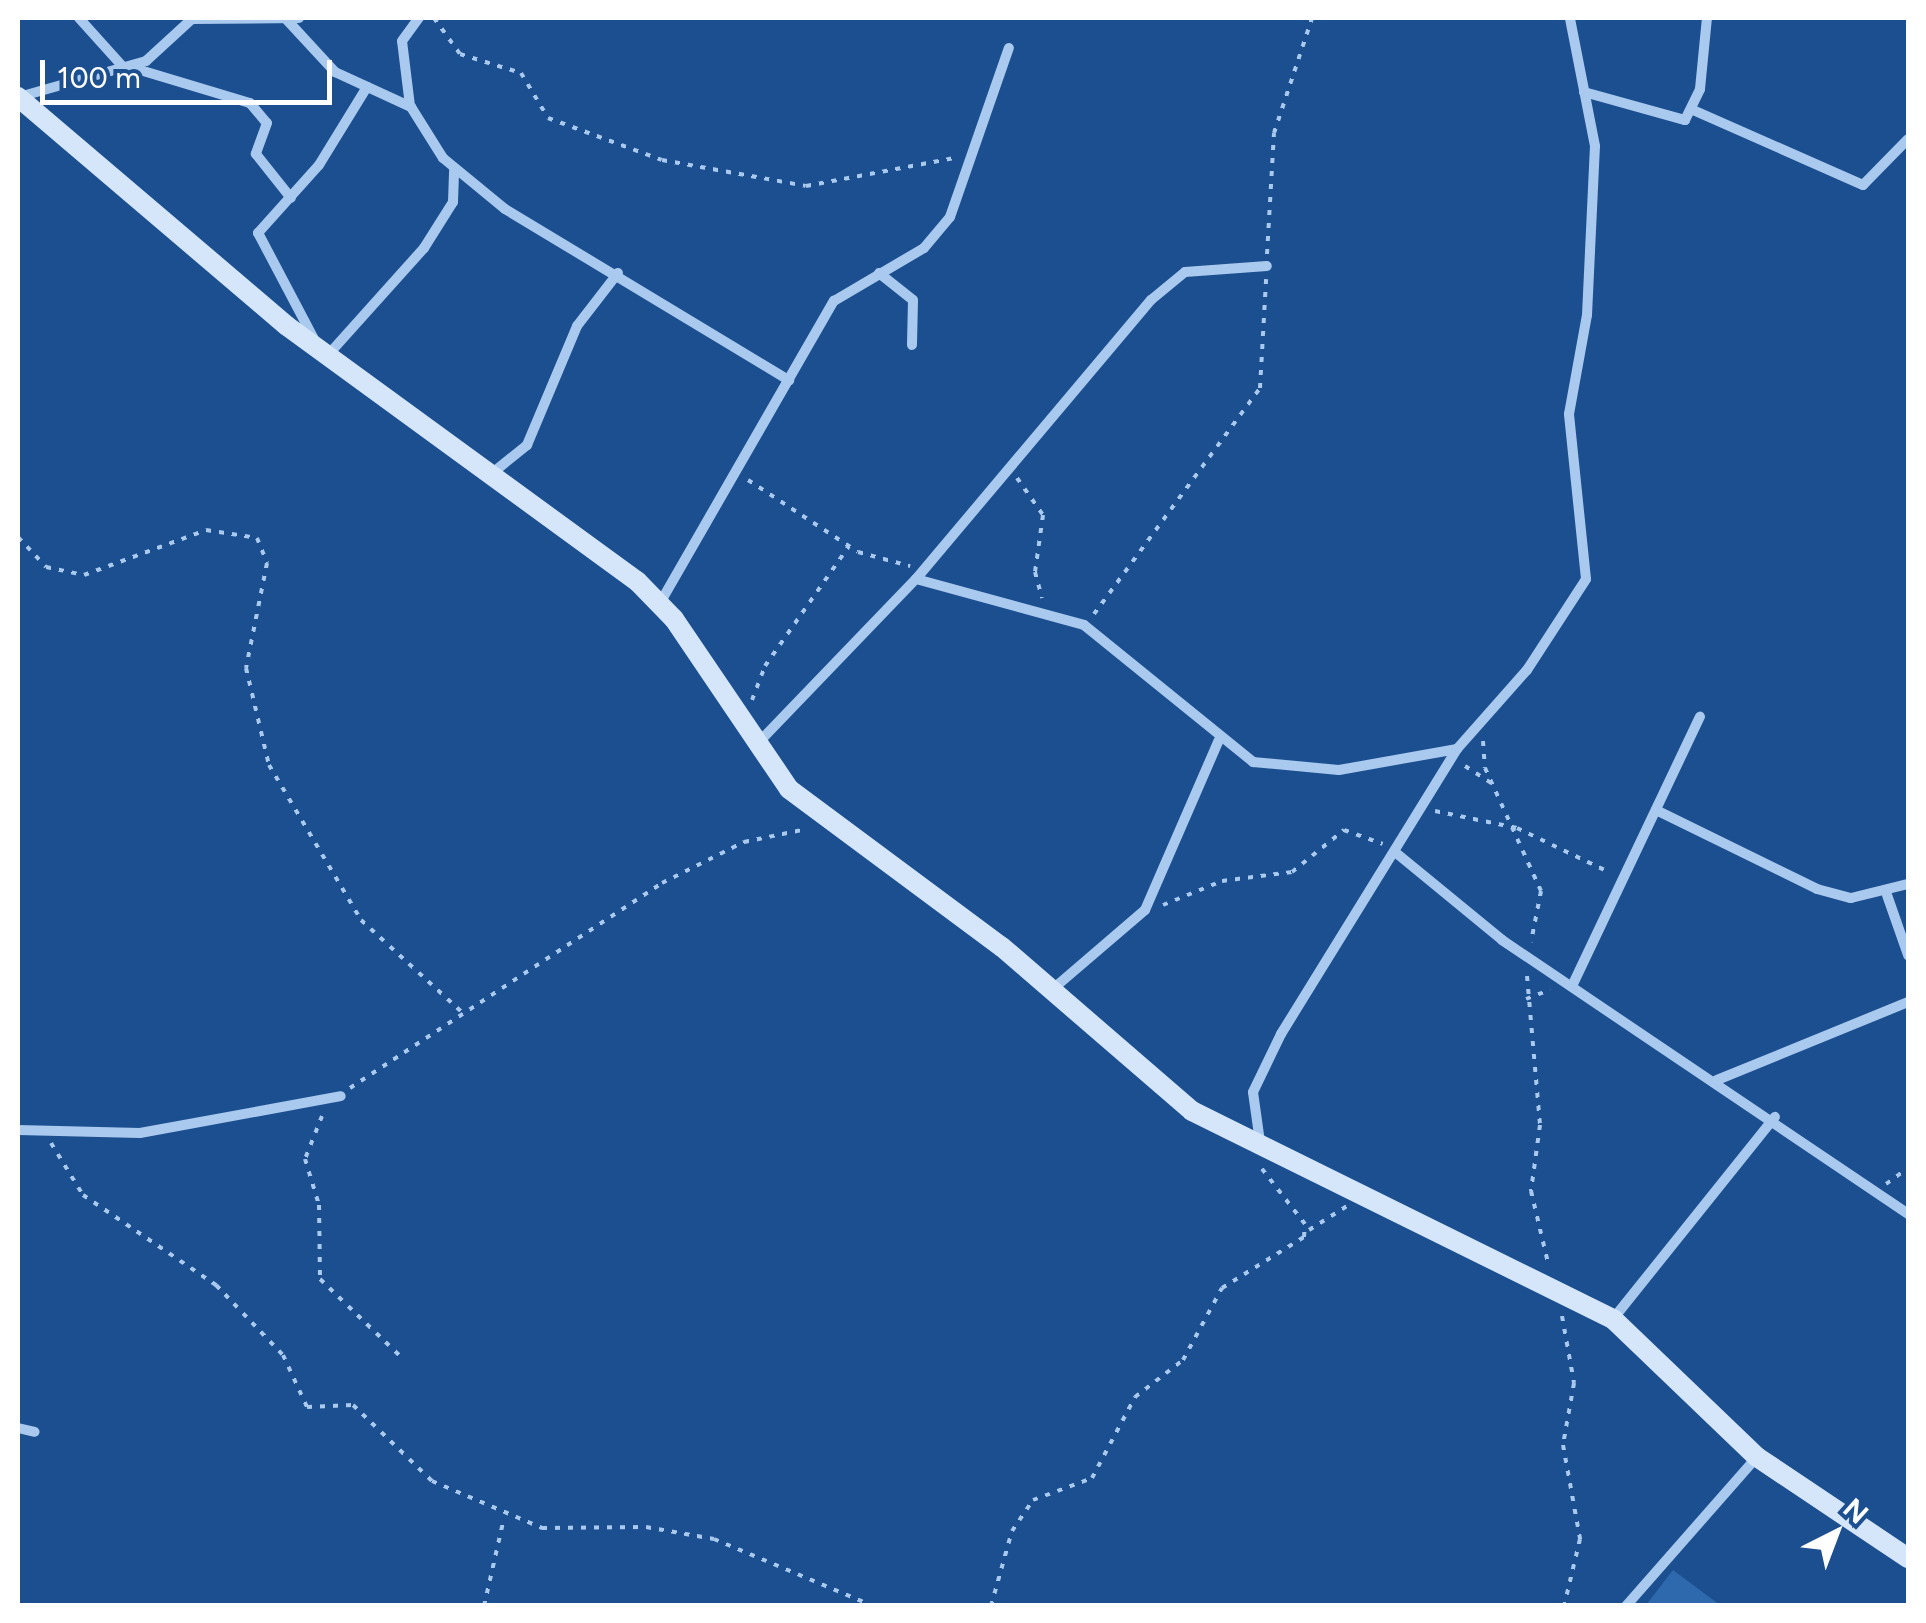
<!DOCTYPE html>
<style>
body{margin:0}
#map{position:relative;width:1926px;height:1623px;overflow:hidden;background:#1b4f8f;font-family:Figtree,sans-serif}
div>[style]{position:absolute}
.green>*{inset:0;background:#2e69ad}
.path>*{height:4px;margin-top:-2px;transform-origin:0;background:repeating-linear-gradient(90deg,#a9c9ee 0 5px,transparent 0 13px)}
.street>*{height:10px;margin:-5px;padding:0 5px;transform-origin:5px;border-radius:5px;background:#a9c9ee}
.secondary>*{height:20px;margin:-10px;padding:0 10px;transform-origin:10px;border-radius:10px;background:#d6e6fa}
span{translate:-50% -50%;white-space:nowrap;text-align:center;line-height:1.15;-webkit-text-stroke:10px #1b4f8f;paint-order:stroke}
.frame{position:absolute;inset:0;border:20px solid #fff;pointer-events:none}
.north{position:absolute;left:1786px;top:1483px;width:100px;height:100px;-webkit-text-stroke:8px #1b4f8f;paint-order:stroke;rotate:42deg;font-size:28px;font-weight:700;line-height:40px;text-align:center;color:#fff}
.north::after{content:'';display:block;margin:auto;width:35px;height:45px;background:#fff;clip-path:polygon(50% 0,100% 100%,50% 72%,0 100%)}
.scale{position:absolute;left:40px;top:60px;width:292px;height:45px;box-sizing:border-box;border:5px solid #fff;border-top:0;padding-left:12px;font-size:30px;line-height:35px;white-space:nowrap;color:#fff;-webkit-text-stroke:8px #1b4f8f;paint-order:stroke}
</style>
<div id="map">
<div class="green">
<div style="clip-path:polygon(1673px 1570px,1720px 1605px,1646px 1605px)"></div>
</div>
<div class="path">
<div style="left:434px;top:18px;width:44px;rotate:54.2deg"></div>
<div style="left:460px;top:54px;width:64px;rotate:17.3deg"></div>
<div style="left:521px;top:73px;width:52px;rotate:59deg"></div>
<div style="left:548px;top:118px;width:121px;rotate:20.2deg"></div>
<div style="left:662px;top:160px;width:146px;rotate:10.2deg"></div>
<div style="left:806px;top:186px;width:151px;rotate:-10.7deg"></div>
<div style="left:1267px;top:254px;width:121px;rotate:-86.7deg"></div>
<div style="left:1274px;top:133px;width:121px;rotate:-71.7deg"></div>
<div style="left:1017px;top:478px;width:45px;rotate:54.9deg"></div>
<div style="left:1043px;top:515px;width:58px;rotate:98deg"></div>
<div style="left:1035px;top:572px;width:27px;rotate:75deg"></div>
<div style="left:748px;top:480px;width:131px;rotate:33.2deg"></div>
<div style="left:858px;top:552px;width:54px;rotate:15.1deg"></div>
<div style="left:18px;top:537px;width:41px;rotate:47deg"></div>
<div style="left:46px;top:567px;width:39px;rotate:12deg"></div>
<div style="left:84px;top:575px;width:130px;rotate:-20.2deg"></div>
<div style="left:206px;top:530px;width:52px;rotate:8.9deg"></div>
<div style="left:257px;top:538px;width:27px;rotate:68deg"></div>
<div style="left:267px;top:563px;width:107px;rotate:101.3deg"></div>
<div style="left:246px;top:668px;width:100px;rotate:76.7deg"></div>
<div style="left:269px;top:765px;width:180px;rotate:59.3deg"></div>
<div style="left:361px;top:920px;width:139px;rotate:42.4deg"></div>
<div style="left:1094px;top:614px;width:280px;rotate:-53.7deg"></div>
<div style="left:1260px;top:388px;width:109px;rotate:-86.8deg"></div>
<div style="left:752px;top:700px;width:36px;rotate:-69deg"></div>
<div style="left:765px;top:666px;width:146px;rotate:-55deg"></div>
<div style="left:1483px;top:741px;width:27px;rotate:86deg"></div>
<div style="left:1485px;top:768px;width:135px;rotate:65.5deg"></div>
<div style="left:1541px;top:891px;width:52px;rotate:101.1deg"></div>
<div style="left:1465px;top:766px;width:31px;rotate:33deg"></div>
<div style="left:1435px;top:811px;width:84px;rotate:11.7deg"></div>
<div style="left:1517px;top:828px;width:102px;rotate:25.6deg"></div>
<div style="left:1163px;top:905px;width:64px;rotate:-22.1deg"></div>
<div style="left:1222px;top:881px;width:71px;rotate:-7.3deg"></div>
<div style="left:1292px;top:872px;width:67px;rotate:-38.9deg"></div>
<div style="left:1344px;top:830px;width:41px;rotate:19.7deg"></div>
<div style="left:1527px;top:976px;width:150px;rotate:85deg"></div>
<div style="left:1540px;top:1125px;width:67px;rotate:97.8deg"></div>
<div style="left:1531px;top:1191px;width:74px;rotate:76.7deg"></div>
<div style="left:1526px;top:999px;width:26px;rotate:-21deg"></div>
<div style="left:350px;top:1088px;width:373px;rotate:-33.3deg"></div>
<div style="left:662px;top:883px;width:92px;rotate:-26.6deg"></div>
<div style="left:744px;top:842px;width:64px;rotate:-11.7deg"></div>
<div style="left:322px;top:1116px;width:46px;rotate:111.6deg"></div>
<div style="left:305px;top:1159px;width:48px;rotate:73.1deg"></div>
<div style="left:319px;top:1205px;width:74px;rotate:89.2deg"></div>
<div style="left:320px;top:1279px;width:110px;rotate:43.9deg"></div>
<div style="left:51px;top:1143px;width:61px;rotate:58.4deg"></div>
<div style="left:83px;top:1195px;width:161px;rotate:34.1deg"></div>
<div style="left:216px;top:1285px;width:97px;rotate:46.3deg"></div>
<div style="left:283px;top:1355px;width:57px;rotate:65.2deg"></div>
<div style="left:307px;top:1407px;width:46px;rotate:-2.5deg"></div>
<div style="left:353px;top:1405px;width:110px;rotate:43.9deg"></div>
<div style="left:432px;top:1481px;width:120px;rotate:23.1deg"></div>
<div style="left:542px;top:1528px;width:104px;rotate:-0.6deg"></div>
<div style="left:646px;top:1527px;width:69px;rotate:10deg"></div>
<div style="left:714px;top:1539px;width:173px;rotate:22.8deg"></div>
<div style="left:1886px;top:1184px;width:27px;rotate:-36deg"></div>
<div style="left:1309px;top:1230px;width:45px;rotate:-32.3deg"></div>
<div style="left:1562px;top:1316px;width:68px;rotate:79.8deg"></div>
<div style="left:1574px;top:1383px;width:63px;rotate:100.1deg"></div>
<div style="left:1563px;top:1445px;width:96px;rotate:79.7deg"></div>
<div style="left:1580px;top:1539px;width:69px;rotate:103.4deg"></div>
<div style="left:484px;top:1606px;width:90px;rotate:-77.2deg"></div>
<div style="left:991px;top:1606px;width:78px;rotate:-74.4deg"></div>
<div style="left:1012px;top:1531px;width:37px;rotate:-56deg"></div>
<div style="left:1033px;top:1500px;width:63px;rotate:-20.4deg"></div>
<div style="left:1092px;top:1478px;width:92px;rotate:-62deg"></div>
<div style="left:1135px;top:1397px;width:61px;rotate:-37.6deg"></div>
<div style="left:1183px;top:1360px;width:82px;rotate:-61.6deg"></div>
<div style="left:1222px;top:1288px;width:97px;rotate:-31.9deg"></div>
<div style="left:1304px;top:1237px;width:13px;rotate:-86deg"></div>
<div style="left:1305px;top:1224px;width:70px;rotate:-128deg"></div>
</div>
<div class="street">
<div style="left:79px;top:18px;width:69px;rotate:48deg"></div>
<div style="left:192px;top:19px;width:107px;rotate:-0.5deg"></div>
<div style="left:287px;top:20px;width:71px;rotate:47.3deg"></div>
<div style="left:335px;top:72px;width:84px;rotate:24.7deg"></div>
<div style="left:411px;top:107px;width:60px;rotate:57.9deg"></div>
<div style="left:443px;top:158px;width:80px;rotate:39.4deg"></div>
<div style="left:505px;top:209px;width:332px;rotate:31.1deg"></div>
<div style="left:130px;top:67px;width:125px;rotate:16.7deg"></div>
<div style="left:250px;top:103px;width:26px;rotate:50deg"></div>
<div style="left:267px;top:123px;width:33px;rotate:110deg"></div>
<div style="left:256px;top:154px;width:56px;rotate:51.5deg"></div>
<div style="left:1584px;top:92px;width:105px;rotate:15.5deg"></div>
<div style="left:1685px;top:120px;width:34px;rotate:-64deg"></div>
<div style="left:1700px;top:89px;width:71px;rotate:-84.4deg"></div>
<div style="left:19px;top:97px;width:132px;rotate:-15.8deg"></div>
<div style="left:146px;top:61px;width:64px;rotate:-42.5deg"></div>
<div style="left:410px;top:106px;width:65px;rotate:-97deg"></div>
<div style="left:402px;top:41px;width:29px;rotate:-54deg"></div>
<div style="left:1693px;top:110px;width:186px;rotate:23.8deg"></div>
<div style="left:1863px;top:185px;width:64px;rotate:-45.6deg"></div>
<div style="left:879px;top:273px;width:43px;rotate:38.5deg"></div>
<div style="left:913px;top:300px;width:45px;rotate:91.3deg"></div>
<div style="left:314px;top:339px;width:120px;rotate:-117.8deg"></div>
<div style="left:258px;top:233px;width:91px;rotate:-48.1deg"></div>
<div style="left:319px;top:165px;width:92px;rotate:-58.4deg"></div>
<div style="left:328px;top:355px;width:144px;rotate:-48.1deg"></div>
<div style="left:424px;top:248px;width:54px;rotate:-57.8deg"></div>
<div style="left:453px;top:202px;width:32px;rotate:-88deg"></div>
<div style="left:490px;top:475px;width:48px;rotate:-39deg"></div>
<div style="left:527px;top:445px;width:129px;rotate:-67.2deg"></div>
<div style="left:577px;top:326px;width:67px;rotate:-52.3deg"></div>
<div style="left:916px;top:579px;width:174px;rotate:15.3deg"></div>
<div style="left:1084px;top:625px;width:218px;rotate:39deg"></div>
<div style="left:1253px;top:762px;width:86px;rotate:5.3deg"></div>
<div style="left:1339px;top:770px;width:120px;rotate:-10.1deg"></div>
<div style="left:660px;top:603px;width:349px;rotate:-60.1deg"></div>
<div style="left:834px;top:301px;width:104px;rotate:-30.5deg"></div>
<div style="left:924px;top:248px;width:40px;rotate:-50deg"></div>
<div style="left:950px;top:217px;width:179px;rotate:-70.8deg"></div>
<div style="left:759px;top:742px;width:226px;rotate:-46.1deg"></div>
<div style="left:916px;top:579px;width:365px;rotate:-49.9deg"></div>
<div style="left:1151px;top:300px;width:44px;rotate:-39.5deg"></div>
<div style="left:1185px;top:272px;width:82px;rotate:-4.2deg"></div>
<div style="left:1656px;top:810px;width:179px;rotate:26.1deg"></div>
<div style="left:1817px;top:889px;width:35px;rotate:15deg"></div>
<div style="left:1851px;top:898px;width:59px;rotate:-13.8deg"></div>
<div style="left:1395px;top:852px;width:139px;rotate:39.4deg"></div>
<div style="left:1502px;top:940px;width:490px;rotate:34deg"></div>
<div style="left:1887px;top:895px;width:64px;rotate:70.7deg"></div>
<div style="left:1573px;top:984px;width:296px;rotate:-64.6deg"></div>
<div style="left:1054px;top:988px;width:120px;rotate:-40.6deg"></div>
<div style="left:1145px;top:910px;width:185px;rotate:-66.5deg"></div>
<div style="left:1717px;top:1080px;width:206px;rotate:-22.2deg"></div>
<div style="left:18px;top:1130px;width:122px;rotate:1.4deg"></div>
<div style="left:140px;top:1133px;width:204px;rotate:-10.4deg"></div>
<div style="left:1260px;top:1142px;width:50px;rotate:-98deg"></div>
<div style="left:1253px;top:1092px;width:64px;rotate:-64.2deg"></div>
<div style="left:1281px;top:1034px;width:335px;rotate:-58.3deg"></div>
<div style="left:1457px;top:749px;width:106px;rotate:-48.5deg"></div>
<div style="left:1527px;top:670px;width:108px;rotate:-57deg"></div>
<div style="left:1586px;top:579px;width:166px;rotate:-95.9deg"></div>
<div style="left:1569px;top:414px;width:101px;rotate:-79.7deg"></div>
<div style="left:1587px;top:315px;width:169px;rotate:-87.3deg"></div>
<div style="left:1595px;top:146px;width:130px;rotate:-101.1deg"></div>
<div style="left:1613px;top:1319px;width:259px;rotate:-51.3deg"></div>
<div style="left:18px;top:1428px;width:17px;rotate:13deg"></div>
<div style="left:1626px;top:1606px;width:198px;rotate:-48.7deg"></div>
</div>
<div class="secondary">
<div style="left:18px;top:97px;width:353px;rotate:40.4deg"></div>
<div style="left:287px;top:326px;width:433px;rotate:36.1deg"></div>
<div style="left:637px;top:581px;width:53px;rotate:45.8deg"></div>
<div style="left:674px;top:619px;width:205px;rotate:55.9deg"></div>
<div style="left:789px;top:789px;width:265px;rotate:36.6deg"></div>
<div style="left:1002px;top:947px;width:251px;rotate:40.8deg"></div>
<div style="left:1192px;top:1111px;width:470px;rotate:26.3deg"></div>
<div style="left:1613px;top:1319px;width:199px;rotate:43.8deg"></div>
<div style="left:1757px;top:1457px;width:182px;rotate:33.8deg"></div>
</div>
<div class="frame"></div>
<div class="north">N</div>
<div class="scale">100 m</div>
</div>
